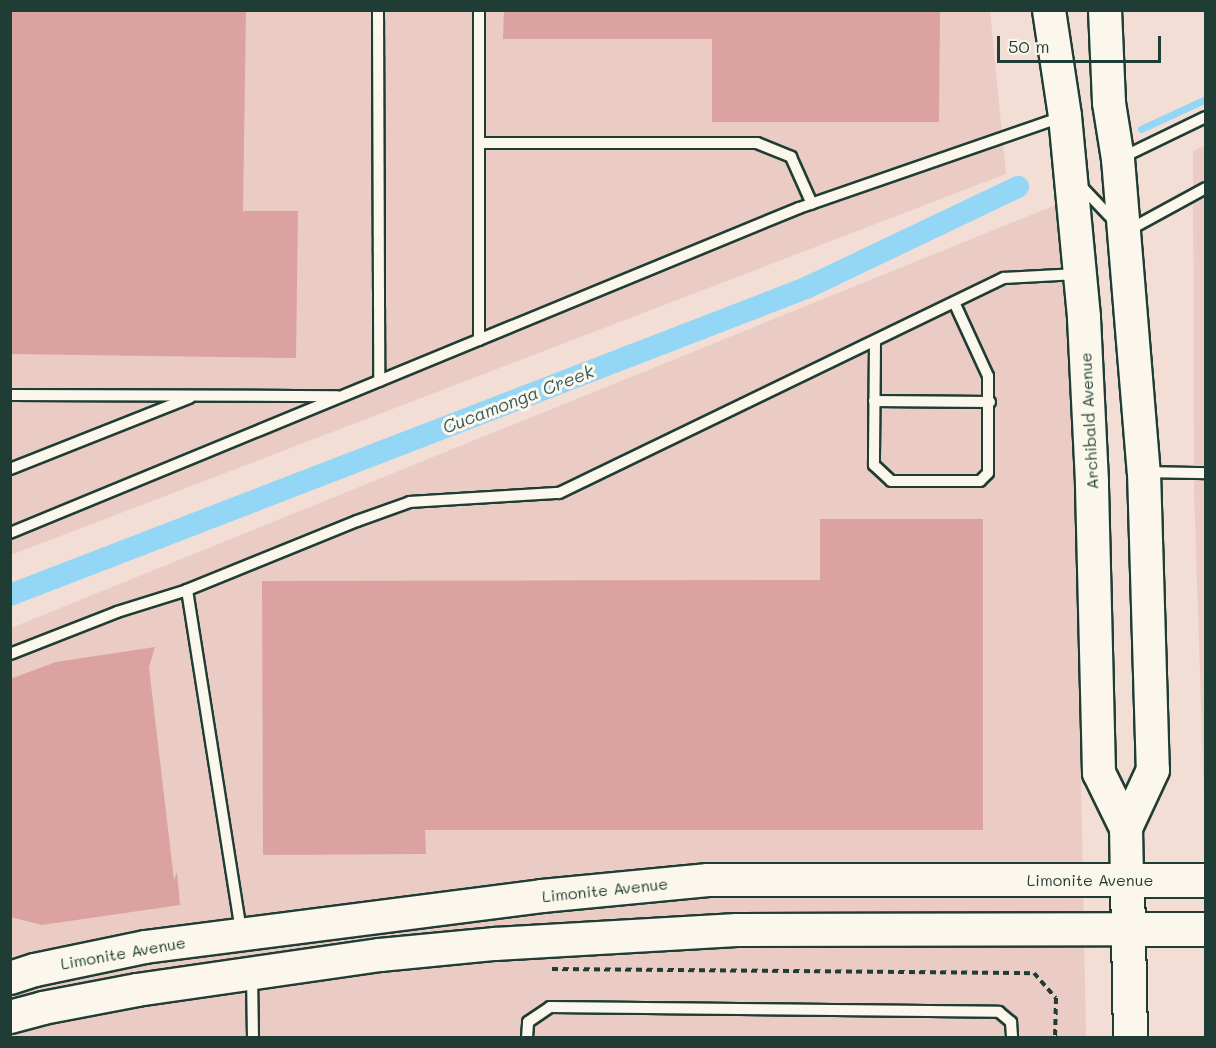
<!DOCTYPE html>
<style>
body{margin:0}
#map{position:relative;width:1216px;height:1048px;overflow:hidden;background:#f2ded5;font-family:Mali,sans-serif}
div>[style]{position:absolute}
.built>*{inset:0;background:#ebccc5}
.stream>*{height:7px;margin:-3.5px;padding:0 3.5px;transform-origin:3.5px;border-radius:3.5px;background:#94d6f6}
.canal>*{height:22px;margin:-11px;padding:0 11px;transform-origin:11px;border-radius:11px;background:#94d6f6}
.building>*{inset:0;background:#dca29f}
.path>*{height:4px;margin-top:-2px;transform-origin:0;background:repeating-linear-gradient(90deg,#1f3d34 0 6px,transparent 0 10.5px)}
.roads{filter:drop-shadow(2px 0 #1f3d34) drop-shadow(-2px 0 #1f3d34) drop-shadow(0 2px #1f3d34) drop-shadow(0 -2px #1f3d34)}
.lane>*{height:10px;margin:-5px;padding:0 5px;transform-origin:5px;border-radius:5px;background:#fbf7ec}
.secondary>*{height:32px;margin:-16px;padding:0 16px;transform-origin:16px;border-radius:16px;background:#fbf7ec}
.primary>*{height:33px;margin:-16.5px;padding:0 16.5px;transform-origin:16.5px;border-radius:16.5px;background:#fbf7ec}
span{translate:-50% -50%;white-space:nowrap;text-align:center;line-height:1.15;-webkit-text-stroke:6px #fbf7ec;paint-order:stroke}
.street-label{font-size:16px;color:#1f3d34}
.water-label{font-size:18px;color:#365c5b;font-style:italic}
.frame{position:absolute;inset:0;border:12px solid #1f3d34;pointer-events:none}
.scale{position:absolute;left:997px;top:36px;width:164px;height:27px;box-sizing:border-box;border:3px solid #1f3d34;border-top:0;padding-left:8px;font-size:18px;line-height:21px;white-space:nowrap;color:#1f3d34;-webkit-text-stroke:4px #fbf7ec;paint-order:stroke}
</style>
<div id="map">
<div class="built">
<div style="clip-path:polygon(11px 11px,990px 11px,1006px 174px,11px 555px)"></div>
<div style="clip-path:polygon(1205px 146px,1205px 825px,1194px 492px,1193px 151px)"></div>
<div style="clip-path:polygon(1070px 199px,1086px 1037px,11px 1038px,11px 628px)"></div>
</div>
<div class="stream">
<div style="left:1141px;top:129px;width:72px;rotate:-24.8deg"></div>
</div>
<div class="canal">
<div style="left:10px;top:595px;width:853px;rotate:-21.09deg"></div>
<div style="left:806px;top:288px;width:235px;rotate:-25.5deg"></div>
</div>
<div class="building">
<div style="clip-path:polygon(10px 10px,246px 10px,243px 211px,298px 211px,296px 358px,10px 354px)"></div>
<div style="clip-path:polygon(504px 10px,940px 10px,939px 122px,712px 122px,712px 39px,503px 39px)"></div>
<div style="clip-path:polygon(820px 519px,983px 519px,983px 830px,425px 830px,426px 854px,263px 855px,262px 581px,820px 580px)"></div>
<div style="clip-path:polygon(155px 647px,149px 667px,174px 880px,177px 872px,180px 905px,42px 925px,10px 917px,10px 679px,56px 662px)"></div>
</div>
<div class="path">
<div style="left:552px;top:969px;width:482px;rotate:0.5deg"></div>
<div style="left:1034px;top:973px;width:33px;rotate:49deg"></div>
<div style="left:1056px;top:998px;width:40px;rotate:91.4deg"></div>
</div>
<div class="roads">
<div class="lane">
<div style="left:378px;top:10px;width:371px;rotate:89.8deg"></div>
<div style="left:479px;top:143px;width:278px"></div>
<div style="left:757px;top:143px;width:37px;rotate:22deg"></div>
<div style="left:791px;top:157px;width:51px;rotate:65.9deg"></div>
<div style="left:1121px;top:158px;width:94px;rotate:-25.8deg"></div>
<div style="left:1079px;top:184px;width:54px;rotate:46.5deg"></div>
<div style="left:1127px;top:231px;width:90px;rotate:-28.6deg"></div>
<div style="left:479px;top:340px;width:330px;rotate:-90deg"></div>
<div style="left:875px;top:342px;width:123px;rotate:90.5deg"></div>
<div style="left:874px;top:465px;width:23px;rotate:43deg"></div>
<div style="left:891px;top:481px;width:89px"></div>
<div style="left:980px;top:481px;width:11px;rotate:-45deg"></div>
<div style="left:988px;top:473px;width:97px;rotate:-90deg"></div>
<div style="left:988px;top:376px;width:81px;rotate:-114.7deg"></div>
<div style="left:10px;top:395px;width:327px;rotate:0.2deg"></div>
<div style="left:874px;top:401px;width:116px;rotate:0.5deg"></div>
<div style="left:10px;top:469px;width:193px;rotate:-21.6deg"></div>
<div style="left:1146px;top:472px;width:60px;rotate:1deg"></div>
<div style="left:10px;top:533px;width:853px;rotate:-22.39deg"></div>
<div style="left:799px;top:208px;width:278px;rotate:-19.1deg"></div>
<div style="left:187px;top:590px;width:345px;rotate:81deg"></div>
<div style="left:10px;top:654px;width:115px;rotate:-21.4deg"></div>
<div style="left:117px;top:612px;width:73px;rotate:-17.4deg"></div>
<div style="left:187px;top:590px;width:183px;rotate:-22.1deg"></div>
<div style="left:357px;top:521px;width:56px;rotate:-19.7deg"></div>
<div style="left:410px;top:502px;width:149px;rotate:-3.5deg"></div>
<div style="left:559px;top:493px;width:494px;rotate:-25.8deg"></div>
<div style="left:1004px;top:278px;width:73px;rotate:-3.1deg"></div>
<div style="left:252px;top:975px;width:63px;rotate:89.1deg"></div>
<div style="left:527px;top:1038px;width:16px;rotate:-86deg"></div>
<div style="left:528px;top:1022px;width:27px;rotate:-34deg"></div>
<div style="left:550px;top:1007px;width:449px;rotate:0.6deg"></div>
<div style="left:999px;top:1012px;width:16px;rotate:40deg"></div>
<div style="left:1011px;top:1022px;width:16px;rotate:86deg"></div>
</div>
<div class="secondary">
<div style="left:1105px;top:10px;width:93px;rotate:87.5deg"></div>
<div style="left:1109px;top:103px;width:57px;rotate:80.9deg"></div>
<div style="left:1118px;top:159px;width:314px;rotate:85.3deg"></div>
<div style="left:1144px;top:472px;width:298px;rotate:88.3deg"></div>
<div style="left:1153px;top:770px;width:64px;rotate:115deg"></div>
<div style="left:10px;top:978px;width:26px;rotate:-18deg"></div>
<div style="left:35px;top:970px;width:112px;rotate:-11.8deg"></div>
<div style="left:145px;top:947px;width:400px;rotate:-7.3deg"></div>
<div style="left:542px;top:896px;width:167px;rotate:-5.5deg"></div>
<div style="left:708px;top:880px;width:419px"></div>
<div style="left:1127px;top:880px;width:52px;rotate:-91.1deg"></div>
<div style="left:1126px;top:828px;width:61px;rotate:-116.1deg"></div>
<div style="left:1099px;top:773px;width:291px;rotate:-91.4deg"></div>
<div style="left:1092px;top:482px;width:165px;rotate:-92.8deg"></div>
<div style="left:1084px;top:317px;width:202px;rotate:-95.4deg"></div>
<div style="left:1065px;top:116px;width:107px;rotate:-98.6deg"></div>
<div style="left:10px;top:1017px;width:34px;rotate:-15deg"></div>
<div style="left:43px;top:1008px;width:96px;rotate:-10.8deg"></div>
<div style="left:137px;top:990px;width:246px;rotate:-8.2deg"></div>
<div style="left:380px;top:955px;width:116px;rotate:-5.5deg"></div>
<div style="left:495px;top:944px;width:242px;rotate:-3.3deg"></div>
<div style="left:737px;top:930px;width:390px;rotate:-0.1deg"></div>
</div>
<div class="primary">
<div style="left:1127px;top:929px;width:79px"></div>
<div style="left:1130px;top:1038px;width:158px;rotate:-91.1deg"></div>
<div style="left:1127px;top:880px;width:79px"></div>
</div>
</div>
<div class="street-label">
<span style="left:1089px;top:421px;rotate:-93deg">Archibald Avenue</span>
<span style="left:1090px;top:880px">Limonite Avenue</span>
<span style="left:605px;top:890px;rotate:-6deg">Limonite Avenue</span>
<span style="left:123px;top:953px;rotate:-10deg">Limonite Avenue</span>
</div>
<div class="water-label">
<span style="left:518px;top:399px;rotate:-21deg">Cucamonga Creek</span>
</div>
<div class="frame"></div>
<div class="scale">50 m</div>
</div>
